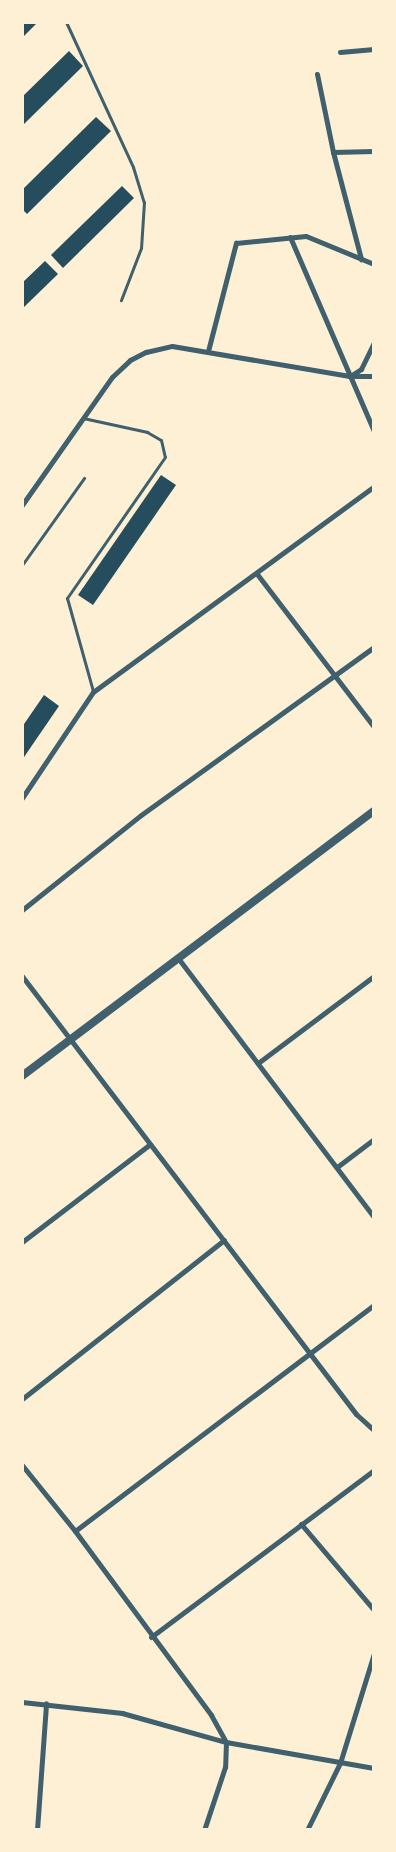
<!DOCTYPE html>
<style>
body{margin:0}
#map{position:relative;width:396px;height:1852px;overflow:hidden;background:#fdf0d5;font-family:Quicksand,sans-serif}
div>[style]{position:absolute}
.building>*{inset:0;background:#264d5e}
.service>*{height:3px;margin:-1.5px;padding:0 1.5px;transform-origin:1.5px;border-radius:1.5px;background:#3f606c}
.minor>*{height:5px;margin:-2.5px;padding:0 2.5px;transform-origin:2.5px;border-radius:2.5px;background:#3f606c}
.tertiary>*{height:8px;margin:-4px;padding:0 4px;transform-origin:4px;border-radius:4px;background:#3f606c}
span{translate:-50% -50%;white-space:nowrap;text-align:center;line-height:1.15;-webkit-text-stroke:4px #fdf0d5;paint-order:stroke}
.frame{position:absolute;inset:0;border:24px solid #fdf0d5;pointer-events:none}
</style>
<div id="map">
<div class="building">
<div style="clip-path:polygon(22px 22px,38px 22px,22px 38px)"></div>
<div style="clip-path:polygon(69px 51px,83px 66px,22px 126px,22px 97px)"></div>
<div style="clip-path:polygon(96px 117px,111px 131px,27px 214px,22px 209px,22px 190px)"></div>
<div style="clip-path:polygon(122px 186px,134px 198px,63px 268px,51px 255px)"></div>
<div style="clip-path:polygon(45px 261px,58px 274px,22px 309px,22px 283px)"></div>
<div style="clip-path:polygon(161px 475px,176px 485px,93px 605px,78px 595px)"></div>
<div style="clip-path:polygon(44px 695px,59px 706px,22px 760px,22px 727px)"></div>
</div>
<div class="service">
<div style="left:66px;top:22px;width:160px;rotate:65.2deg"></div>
<div style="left:133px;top:167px;width:37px;rotate:73deg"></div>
<div style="left:144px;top:202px;width:46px;rotate:93.7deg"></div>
<div style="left:141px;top:248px;width:56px;rotate:111deg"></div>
<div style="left:83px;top:418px;width:66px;rotate:12.3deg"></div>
<div style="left:147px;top:432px;width:16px;rotate:30deg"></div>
<div style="left:161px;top:440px;width:17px;rotate:77deg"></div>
<div style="left:165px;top:457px;width:172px;rotate:124.8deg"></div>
<div style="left:67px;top:598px;width:97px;rotate:74.4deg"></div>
<div style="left:22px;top:565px;width:107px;rotate:-54.5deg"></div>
</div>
<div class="minor">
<div style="left:340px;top:52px;width:34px;rotate:-5deg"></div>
<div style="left:317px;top:74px;width:80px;rotate:78.4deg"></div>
<div style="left:333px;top:152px;width:111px;rotate:75.3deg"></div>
<div style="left:333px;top:152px;width:41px;rotate:-1.4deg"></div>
<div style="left:290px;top:237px;width:211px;rotate:66.6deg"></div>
<div style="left:208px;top:351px;width:112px;rotate:-75.5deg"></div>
<div style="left:236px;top:243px;width:70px;rotate:-5.7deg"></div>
<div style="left:306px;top:236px;width:74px;rotate:22.4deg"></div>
<div style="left:350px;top:376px;width:13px;rotate:-32deg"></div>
<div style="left:361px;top:369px;width:30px;rotate:-64deg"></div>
<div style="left:22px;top:505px;width:156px;rotate:-54.9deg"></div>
<div style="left:112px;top:377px;width:25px;rotate:-43deg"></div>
<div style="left:130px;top:360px;width:18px;rotate:-27deg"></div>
<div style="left:146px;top:352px;width:27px;rotate:-13deg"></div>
<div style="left:172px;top:346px;width:180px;rotate:9.6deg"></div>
<div style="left:349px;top:376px;width:25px"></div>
<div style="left:257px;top:574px;width:193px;rotate:52.6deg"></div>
<div style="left:22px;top:798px;width:128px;rotate:-56.2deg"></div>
<div style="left:93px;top:692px;width:348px;rotate:-36.2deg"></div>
<div style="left:22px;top:910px;width:152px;rotate:-38.6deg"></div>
<div style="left:141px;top:815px;width:287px;rotate:-35.8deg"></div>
<div style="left:178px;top:958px;width:325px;rotate:52.9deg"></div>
<div style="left:22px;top:976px;width:551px;rotate:52.67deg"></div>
<div style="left:356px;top:1414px;width:24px;rotate:42deg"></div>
<div style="left:258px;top:1063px;width:145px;rotate:-36.9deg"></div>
<div style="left:337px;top:1167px;width:46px;rotate:-37.1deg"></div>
<div style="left:22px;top:1242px;width:161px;rotate:-37.4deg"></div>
<div style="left:22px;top:1399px;width:257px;rotate:-38.2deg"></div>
<div style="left:22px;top:1465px;width:85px;rotate:51.2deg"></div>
<div style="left:75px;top:1531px;width:229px;rotate:53.5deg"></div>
<div style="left:211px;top:1715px;width:31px;rotate:61deg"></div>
<div style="left:226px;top:1742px;width:25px;rotate:92deg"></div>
<div style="left:225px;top:1767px;width:66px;rotate:108.4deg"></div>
<div style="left:301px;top:1524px;width:113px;rotate:49.7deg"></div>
<div style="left:75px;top:1531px;width:375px;rotate:-37.1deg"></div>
<div style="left:151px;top:1637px;width:279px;rotate:-36.8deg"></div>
<div style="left:22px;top:1702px;width:101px;rotate:6.3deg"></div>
<div style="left:122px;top:1713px;width:108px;rotate:15.6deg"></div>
<div style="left:226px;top:1742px;width:150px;rotate:10deg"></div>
<div style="left:37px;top:1830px;width:127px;rotate:-85.9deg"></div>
<div style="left:307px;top:1830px;width:75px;rotate:-63.8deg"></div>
<div style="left:340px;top:1763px;width:115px;rotate:-72.8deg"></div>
</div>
<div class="tertiary">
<div style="left:22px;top:1076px;width:441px;rotate:-37deg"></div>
</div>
<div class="frame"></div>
</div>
